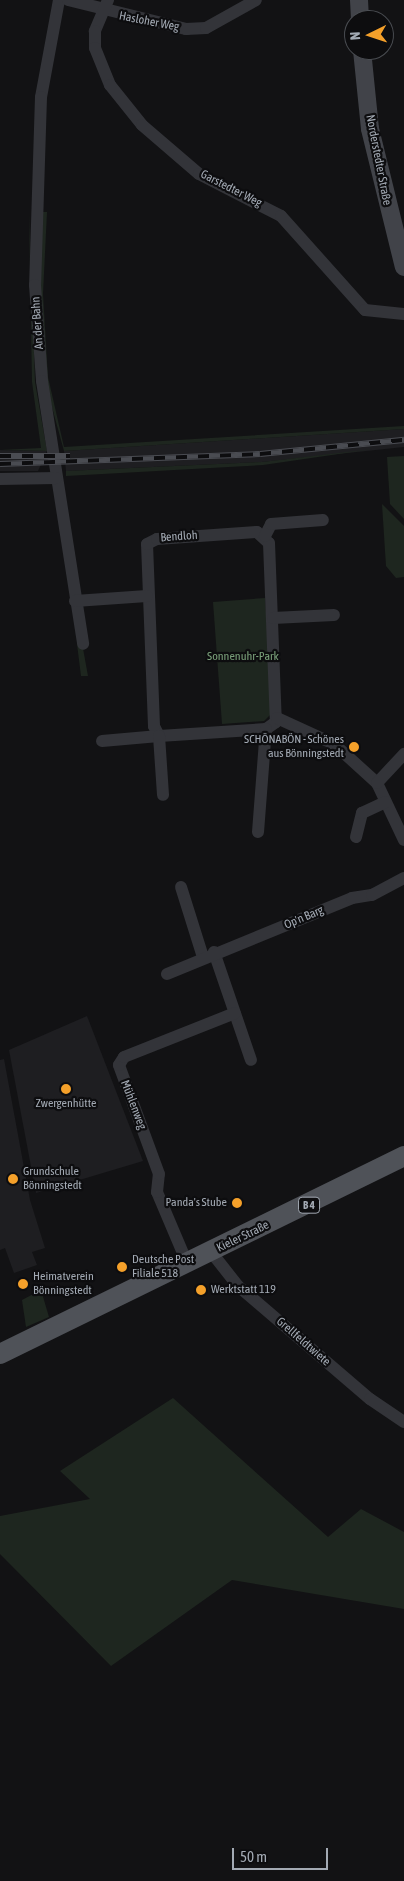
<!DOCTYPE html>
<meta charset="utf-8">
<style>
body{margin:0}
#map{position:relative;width:404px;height:1881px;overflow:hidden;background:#121214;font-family:"Asap Condensed",sans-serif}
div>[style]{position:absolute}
.built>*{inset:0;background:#1e1e21}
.green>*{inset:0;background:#1e261f}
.minor>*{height:12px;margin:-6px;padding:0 6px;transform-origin:6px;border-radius:6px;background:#333439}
.secondary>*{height:18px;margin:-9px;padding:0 9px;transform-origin:9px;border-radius:9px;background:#414349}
.primary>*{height:20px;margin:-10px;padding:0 10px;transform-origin:10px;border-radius:10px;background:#4f5258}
.rail>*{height:5.5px;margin-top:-2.75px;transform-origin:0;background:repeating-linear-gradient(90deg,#0d0d0f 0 11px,#4a4c52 0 22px);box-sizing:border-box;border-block:1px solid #4a4c52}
.dots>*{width:14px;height:14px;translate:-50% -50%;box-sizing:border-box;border:2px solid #0d0d0f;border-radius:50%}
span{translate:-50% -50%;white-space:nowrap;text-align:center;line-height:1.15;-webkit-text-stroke:4.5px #0d0d0f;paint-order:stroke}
.shield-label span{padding:1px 4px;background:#0d0d0f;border:1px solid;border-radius:4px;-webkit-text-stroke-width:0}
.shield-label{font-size:11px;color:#a3aab4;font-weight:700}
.street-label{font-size:12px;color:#a3aab4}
.park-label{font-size:12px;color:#7aa07a}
.poi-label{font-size:12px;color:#a3aab4}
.right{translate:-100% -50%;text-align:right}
.left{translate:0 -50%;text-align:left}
.north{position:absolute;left:344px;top:10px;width:50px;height:50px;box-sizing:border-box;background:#0d0d0f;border:1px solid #494c51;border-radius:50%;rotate:266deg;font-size:14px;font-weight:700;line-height:20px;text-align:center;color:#a3aab4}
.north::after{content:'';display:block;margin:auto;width:18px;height:22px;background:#f4a02a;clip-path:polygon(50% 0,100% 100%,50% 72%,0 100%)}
.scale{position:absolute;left:232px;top:1848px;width:96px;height:22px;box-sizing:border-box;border:2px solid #a3aab4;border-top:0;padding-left:6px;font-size:15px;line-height:18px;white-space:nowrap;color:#a3aab4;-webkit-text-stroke:4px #0d0d0f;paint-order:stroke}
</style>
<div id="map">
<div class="built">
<div style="clip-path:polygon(404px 429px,404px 447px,262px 462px,66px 471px,64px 451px)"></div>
<div style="clip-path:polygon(0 450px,47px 451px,38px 471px,0 471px)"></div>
<div style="clip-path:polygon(87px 1016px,143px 1161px,36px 1193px,9px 1050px)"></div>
<div style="clip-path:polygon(4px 1059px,30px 1200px,45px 1248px,32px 1252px,37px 1265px,14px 1273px,5px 1248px,0 1250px,0 1060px)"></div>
</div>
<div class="green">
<div style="clip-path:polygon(29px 211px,35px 382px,47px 451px,0 450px,41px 448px,32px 382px)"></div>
<div style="clip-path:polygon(40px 212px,47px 212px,43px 294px,48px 377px,64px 447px,404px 426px,404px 429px,64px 451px,50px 400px,39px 311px)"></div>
<div style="clip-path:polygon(373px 449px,263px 465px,66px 476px,66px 471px,262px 462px)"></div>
<div style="clip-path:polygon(404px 456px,404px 519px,390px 504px,387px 457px)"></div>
<div style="clip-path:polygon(382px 504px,404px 526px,404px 577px,396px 578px,386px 566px)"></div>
<div style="clip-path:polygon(265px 598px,273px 712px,264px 721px,222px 724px,213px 602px)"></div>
<div style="clip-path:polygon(82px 643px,88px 676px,81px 676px,77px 644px)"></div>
<div style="clip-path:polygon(41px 1290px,49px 1317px,26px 1327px,22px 1300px)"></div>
<div style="clip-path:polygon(173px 1398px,328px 1537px,361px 1509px,404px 1532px,404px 1609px,232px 1580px,111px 1666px,0 1554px,0 1516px,90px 1499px,60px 1471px)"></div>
</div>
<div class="minor">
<div style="left:59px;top:0;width:99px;rotate:100.5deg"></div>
<div style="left:41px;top:97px;width:188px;rotate:91.8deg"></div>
<div style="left:35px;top:285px;width:96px;rotate:85.8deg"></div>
<div style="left:42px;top:381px;width:266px;rotate:81.1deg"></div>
<div style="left:68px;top:0;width:122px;rotate:13.8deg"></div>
<div style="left:186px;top:29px;width:20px;rotate:-3deg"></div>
<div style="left:206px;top:28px;width:57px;rotate:-29.2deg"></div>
<div style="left:108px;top:0;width:34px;rotate:113deg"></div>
<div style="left:95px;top:31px;width:17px;rotate:90deg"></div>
<div style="left:95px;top:48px;width:40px;rotate:68deg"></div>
<div style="left:110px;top:85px;width:51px;rotate:51.3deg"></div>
<div style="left:142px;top:125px;width:75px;rotate:40.7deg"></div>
<div style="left:199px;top:174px;width:92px;rotate:27.1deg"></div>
<div style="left:281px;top:216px;width:126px;rotate:48.2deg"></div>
<div style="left:365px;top:310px;width:39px;rotate:6deg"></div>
<div style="left:0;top:479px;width:56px;rotate:-1deg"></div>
<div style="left:257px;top:532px;width:16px;rotate:43deg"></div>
<div style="left:269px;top:543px;width:179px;rotate:87.8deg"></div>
<div style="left:276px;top:722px;width:12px;rotate:145deg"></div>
<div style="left:266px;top:729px;width:107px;rotate:176.3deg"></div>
<div style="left:159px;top:736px;width:11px;rotate:-117deg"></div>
<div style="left:154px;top:726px;width:182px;rotate:-92.2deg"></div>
<div style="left:147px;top:544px;width:11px;rotate:-27deg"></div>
<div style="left:157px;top:539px;width:100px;rotate:-4deg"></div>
<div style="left:265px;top:536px;width:13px;rotate:-63deg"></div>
<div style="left:271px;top:524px;width:52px;rotate:-4.4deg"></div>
<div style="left:75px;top:601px;width:72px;rotate:-4deg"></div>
<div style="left:273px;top:618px;width:61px;rotate:-2.8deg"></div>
<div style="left:277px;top:718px;width:63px;rotate:24.5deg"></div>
<div style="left:334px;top:744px;width:58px;rotate:42.2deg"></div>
<div style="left:377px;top:783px;width:63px;rotate:64.7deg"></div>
<div style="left:102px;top:741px;width:57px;rotate:-5deg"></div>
<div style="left:159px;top:736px;width:59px;rotate:86.1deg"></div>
<div style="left:377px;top:783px;width:40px;rotate:-47deg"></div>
<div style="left:258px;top:832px;width:103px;rotate:-85.6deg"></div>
<div style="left:356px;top:837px;width:25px;rotate:-76deg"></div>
<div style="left:362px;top:813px;width:26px;rotate:-25deg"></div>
<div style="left:181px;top:887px;width:73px;rotate:72.6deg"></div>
<div style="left:214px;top:952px;width:114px;rotate:71.1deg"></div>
<div style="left:167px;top:974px;width:200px;rotate:-22.3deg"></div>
<div style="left:352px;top:898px;width:20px;rotate:-9deg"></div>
<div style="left:372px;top:895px;width:36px;rotate:-28deg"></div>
<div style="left:212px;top:1253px;width:42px;rotate:51.8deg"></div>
<div style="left:238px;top:1286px;width:174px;rotate:40.6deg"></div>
<div style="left:370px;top:1399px;width:41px;rotate:34.1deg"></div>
<div style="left:188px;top:1265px;width:79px;rotate:-113deg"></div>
<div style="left:157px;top:1192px;width:18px;rotate:-84deg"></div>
<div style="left:159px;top:1174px;width:116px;rotate:-110.2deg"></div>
<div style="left:119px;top:1065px;width:9px;rotate:-58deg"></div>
<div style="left:124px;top:1057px;width:119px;rotate:-21.6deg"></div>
</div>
<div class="secondary">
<div style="left:359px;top:0;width:20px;rotate:87deg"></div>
<div style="left:362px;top:50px;width:79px;rotate:84.2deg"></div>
<div style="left:370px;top:129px;width:142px;rotate:76.2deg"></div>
</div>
<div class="primary">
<div style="left:0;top:1354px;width:450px;rotate:-26.1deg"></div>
</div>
<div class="rail">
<div style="left:0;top:456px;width:70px"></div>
<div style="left:0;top:464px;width:260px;rotate:-2.2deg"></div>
<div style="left:260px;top:454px;width:145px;rotate:-5.6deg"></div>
</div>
<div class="dots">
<div style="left:354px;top:747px;background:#f4a02a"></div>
<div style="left:66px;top:1089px;background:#f4a02a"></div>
<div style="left:13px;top:1179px;background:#f4a02a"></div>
<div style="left:237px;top:1203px;background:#f4a02a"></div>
<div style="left:122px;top:1267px;background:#f4a02a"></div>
<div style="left:23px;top:1284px;background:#f4a02a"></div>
<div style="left:201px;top:1290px;background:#f4a02a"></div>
</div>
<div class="shield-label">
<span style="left:309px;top:1205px">B 4</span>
</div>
<div class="street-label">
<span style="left:149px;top:22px;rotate:11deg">Hasloher Weg</span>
<span style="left:378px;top:160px;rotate:79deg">Norderstedter Straße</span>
<span style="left:231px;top:189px;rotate:27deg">Garstedter Weg</span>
<span style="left:38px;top:323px;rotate:-94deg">An der Bahn</span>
<span style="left:179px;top:537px;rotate:-4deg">Bendloh</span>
<span style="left:304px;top:918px;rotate:-23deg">Op'n Barg</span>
<span style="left:133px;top:1105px;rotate:69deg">Mühlenweg</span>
<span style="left:243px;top:1237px;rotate:-26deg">Kieler Straße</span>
<span style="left:303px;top:1342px;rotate:41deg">Grellfeldtwiete</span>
</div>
<div class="park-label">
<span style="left:243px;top:657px">Sonnenuhr-Park</span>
</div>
<div class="poi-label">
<span class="right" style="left:344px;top:747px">SCHÖNABÖN - Schönes<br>aus Bönningstedt</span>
<span style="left:66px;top:1104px">Zwergenhütte</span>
<span class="left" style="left:23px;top:1179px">Grundschule<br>Bönningstedt</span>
<span class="right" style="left:227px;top:1203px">Panda's Stube</span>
<span class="left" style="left:132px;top:1267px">Deutsche Post<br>Filiale 518</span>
<span class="left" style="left:33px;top:1284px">Heimatverein<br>Bönningstedt</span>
<span class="left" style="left:211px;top:1290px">Werktstatt 119</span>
</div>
<div class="north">N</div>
<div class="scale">50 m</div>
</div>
